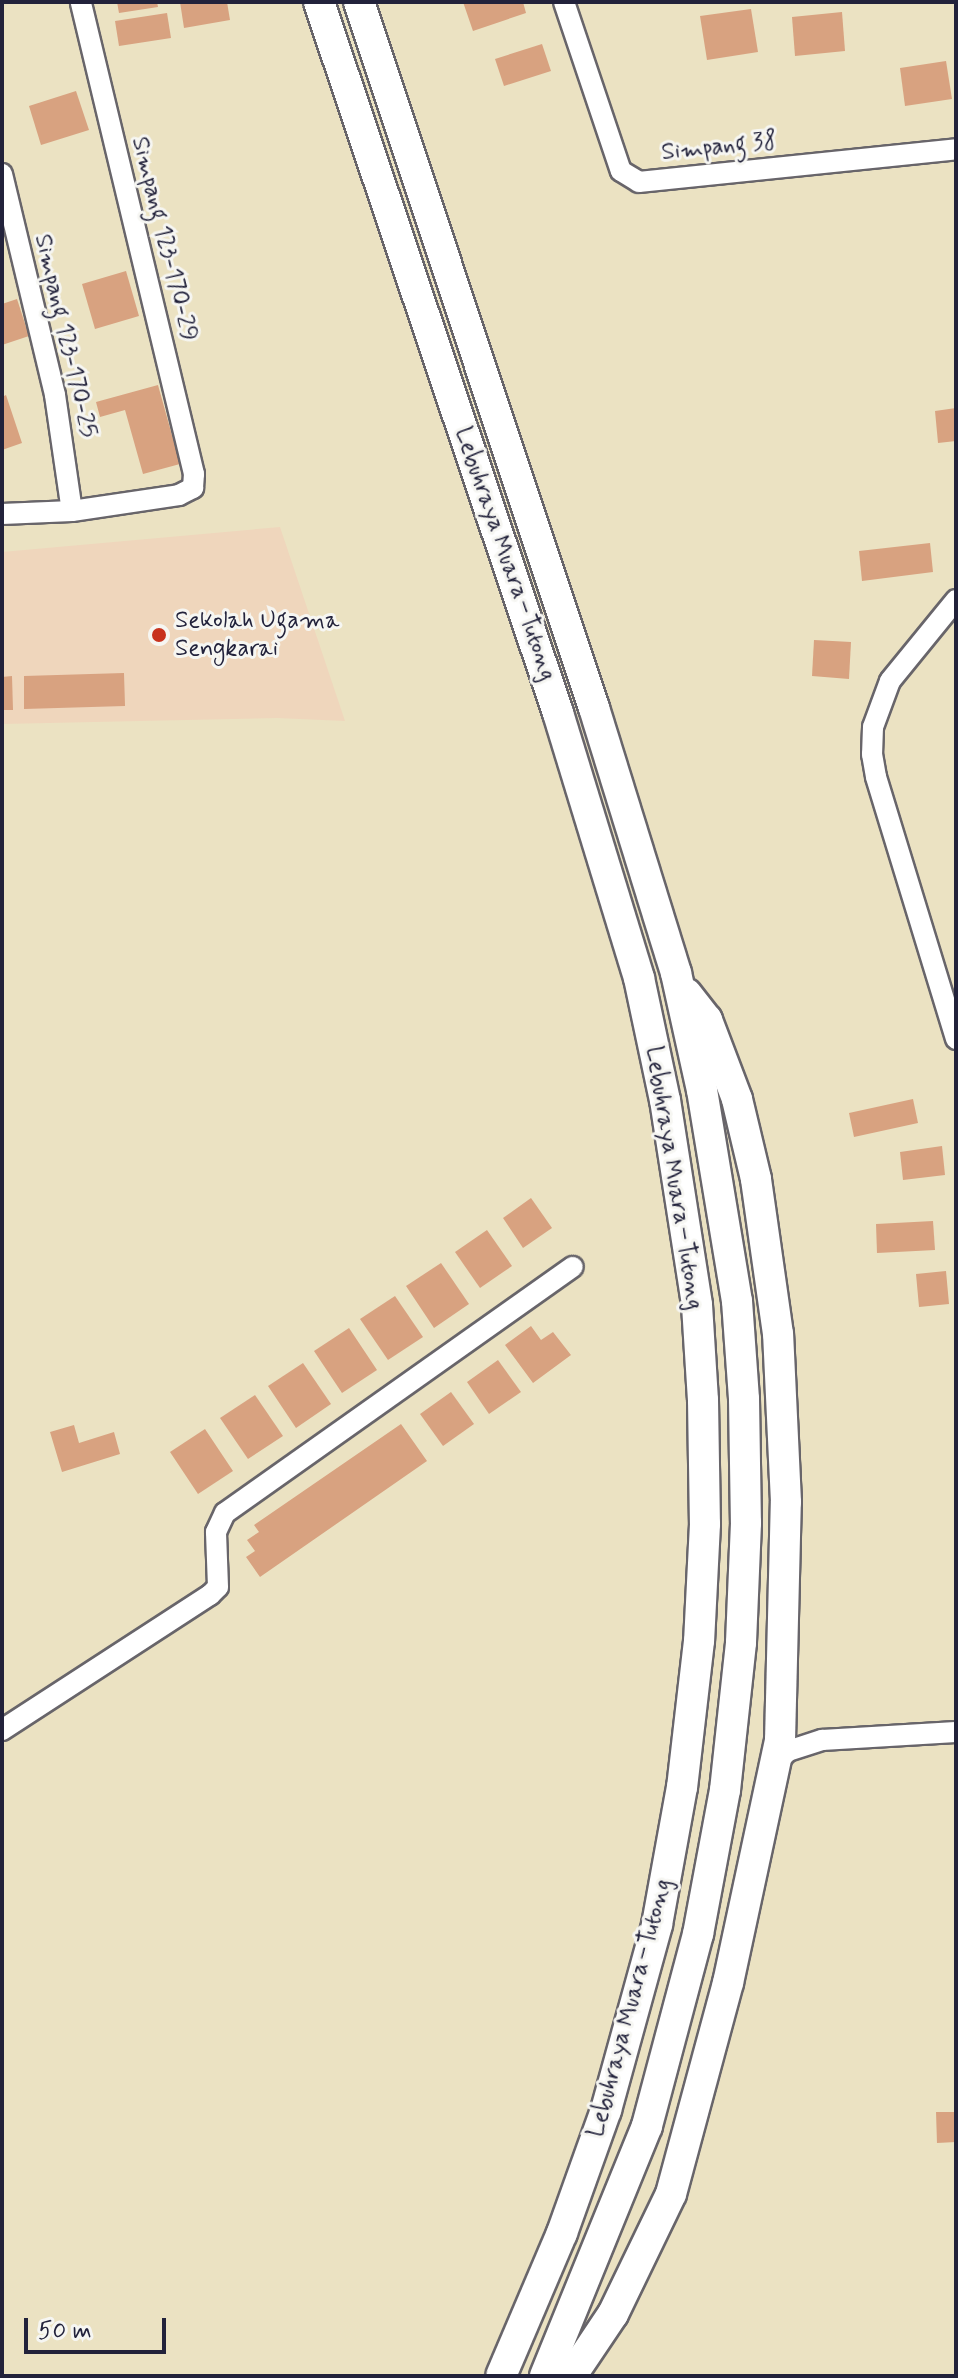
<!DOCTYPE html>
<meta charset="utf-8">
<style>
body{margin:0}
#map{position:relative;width:958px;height:2378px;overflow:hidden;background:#ebe2c2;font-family:Mynerve,sans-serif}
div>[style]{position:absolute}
.built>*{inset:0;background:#efd6bc}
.building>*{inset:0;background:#d8a280}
.roads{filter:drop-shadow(2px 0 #68656a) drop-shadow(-2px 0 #68656a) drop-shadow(0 2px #68656a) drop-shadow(0 -2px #68656a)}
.minor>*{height:20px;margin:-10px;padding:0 10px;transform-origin:10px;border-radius:10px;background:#fff}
.highway>*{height:30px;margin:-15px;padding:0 15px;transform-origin:15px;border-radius:15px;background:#fff}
.dots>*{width:22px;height:22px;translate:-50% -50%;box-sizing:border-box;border:4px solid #f6f6f2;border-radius:50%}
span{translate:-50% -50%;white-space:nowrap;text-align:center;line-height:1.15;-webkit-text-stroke:6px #f6f6f2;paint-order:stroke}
.street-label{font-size:24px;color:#22223b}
.poi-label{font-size:24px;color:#22223b}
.left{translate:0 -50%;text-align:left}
.frame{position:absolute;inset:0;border:4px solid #22223b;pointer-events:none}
.scale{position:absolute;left:24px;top:2318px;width:142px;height:36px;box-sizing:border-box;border:4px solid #22223b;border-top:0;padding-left:10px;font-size:24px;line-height:28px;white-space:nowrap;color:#22223b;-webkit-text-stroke:6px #f6f6f2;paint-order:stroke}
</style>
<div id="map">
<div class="built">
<div style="clip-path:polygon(280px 527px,345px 721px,277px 718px,2px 724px,2px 552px)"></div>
</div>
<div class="building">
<div style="clip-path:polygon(117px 2px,157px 2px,158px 7px,119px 13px)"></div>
<div style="clip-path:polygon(180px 2px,227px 2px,230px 20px,184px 28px)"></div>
<div style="clip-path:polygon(463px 2px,523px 2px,526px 13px,473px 31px)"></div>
<div style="clip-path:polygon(751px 9px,758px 52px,707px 60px,700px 16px)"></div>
<div style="clip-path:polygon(842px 12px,845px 51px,795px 56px,792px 17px)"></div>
<div style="clip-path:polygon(167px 13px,171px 38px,119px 46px,115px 21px)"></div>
<div style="clip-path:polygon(542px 44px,551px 71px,504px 86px,495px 59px)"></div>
<div style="clip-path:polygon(946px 61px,952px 99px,905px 106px,900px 68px)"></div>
<div style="clip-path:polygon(76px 91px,89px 130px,41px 145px,29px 106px)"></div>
<div style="clip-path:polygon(126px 271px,139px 316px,95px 329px,82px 284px)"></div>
<div style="clip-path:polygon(17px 299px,29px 336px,2px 345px,2px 304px)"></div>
<div style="clip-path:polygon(158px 385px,180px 464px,143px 474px,125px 410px,100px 417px,96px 402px)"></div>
<div style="clip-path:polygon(6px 395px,22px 443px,2px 450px,2px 397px)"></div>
<div style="clip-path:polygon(956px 408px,956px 441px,938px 443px,935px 411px)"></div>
<div style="clip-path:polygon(930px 543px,933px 572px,862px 581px,859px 551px)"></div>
<div style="clip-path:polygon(814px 640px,851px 642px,849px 679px,812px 676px)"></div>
<div style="clip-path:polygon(124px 673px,125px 706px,24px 709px,24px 676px)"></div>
<div style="clip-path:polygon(12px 676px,13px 710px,2px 710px,2px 677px)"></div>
<div style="clip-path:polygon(913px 1099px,918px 1123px,854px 1137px,849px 1113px)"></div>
<div style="clip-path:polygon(942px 1146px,945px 1175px,903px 1180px,900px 1152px)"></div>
<div style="clip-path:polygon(531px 1198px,552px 1228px,523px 1248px,503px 1218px)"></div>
<div style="clip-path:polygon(933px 1221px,935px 1250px,877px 1253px,876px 1224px)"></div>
<div style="clip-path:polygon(487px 1230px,512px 1266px,480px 1288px,455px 1252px)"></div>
<div style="clip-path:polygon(441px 1263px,469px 1304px,434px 1328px,406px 1286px)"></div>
<div style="clip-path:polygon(946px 1271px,949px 1304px,919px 1307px,916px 1274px)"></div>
<div style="clip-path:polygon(395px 1296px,423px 1337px,388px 1360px,360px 1319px)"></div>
<div style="clip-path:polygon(531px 1326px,541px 1340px,553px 1332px,571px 1355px,533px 1383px,505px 1345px)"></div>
<div style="clip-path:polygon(349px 1328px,377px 1370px,342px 1393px,314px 1351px)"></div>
<div style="clip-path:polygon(498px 1360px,521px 1392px,489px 1414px,467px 1382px)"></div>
<div style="clip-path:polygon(303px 1363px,331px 1404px,296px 1428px,268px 1386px)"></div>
<div style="clip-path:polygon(451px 1392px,474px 1424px,443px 1446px,420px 1414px)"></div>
<div style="clip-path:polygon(255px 1395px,283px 1436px,248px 1459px,220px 1418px)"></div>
<div style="clip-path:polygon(401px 1424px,427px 1461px,260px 1577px,246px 1557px,255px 1551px,247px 1540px,259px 1532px,254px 1525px)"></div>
<div style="clip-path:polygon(74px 1425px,79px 1443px,114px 1432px,120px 1454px,62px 1472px,50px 1432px)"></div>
<div style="clip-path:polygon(205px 1429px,233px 1471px,198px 1494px,170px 1452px)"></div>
<div style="clip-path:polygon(936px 2112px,956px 2112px,956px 2142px,937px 2143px)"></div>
</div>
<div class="roads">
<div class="minor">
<div style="left:564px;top:2px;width:178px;rotate:71.4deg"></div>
<div style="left:621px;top:171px;width:21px;rotate:31deg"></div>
<div style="left:639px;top:182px;width:319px;rotate:-5.9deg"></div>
<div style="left:2px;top:174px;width:227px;rotate:76.5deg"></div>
<div style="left:55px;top:395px;width:117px;rotate:81.7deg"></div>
<div style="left:2px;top:514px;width:70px;rotate:-2.5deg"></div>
<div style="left:72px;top:511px;width:108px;rotate:-8.5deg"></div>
<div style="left:179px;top:495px;width:16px;rotate:-27deg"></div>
<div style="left:193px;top:488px;width:14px;rotate:-86deg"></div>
<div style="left:194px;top:474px;width:485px;rotate:-103.5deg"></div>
<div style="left:956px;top:600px;width:104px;rotate:129.2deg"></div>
<div style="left:890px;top:681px;width:49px;rotate:110.3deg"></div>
<div style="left:873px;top:727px;width:27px;rotate:92deg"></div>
<div style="left:872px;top:754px;width:23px;rotate:80deg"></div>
<div style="left:876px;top:777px;width:274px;rotate:73deg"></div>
<div style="left:2px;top:1730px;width:248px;rotate:-33deg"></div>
<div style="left:210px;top:1595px;width:11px;rotate:-45deg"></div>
<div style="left:218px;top:1587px;width:55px;rotate:-92.1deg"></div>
<div style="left:216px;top:1532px;width:21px;rotate:-65deg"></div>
<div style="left:225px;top:1513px;width:426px;rotate:-35.3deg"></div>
<div style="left:775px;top:1764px;width:18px;rotate:-45deg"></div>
<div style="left:788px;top:1751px;width:36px;rotate:-18deg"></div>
<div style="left:822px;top:1740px;width:134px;rotate:-3.4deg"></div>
</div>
<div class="highway">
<div style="left:319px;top:2px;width:750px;rotate:71.42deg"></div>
<div style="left:558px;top:713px;width:277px;rotate:73deg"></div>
<div style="left:639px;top:978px;width:125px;rotate:78deg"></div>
<div style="left:665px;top:1100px;width:207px;rotate:81.1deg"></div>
<div style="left:697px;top:1305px;width:95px;rotate:86.4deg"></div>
<div style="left:703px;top:1400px;width:124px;rotate:89.1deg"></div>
<div style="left:705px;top:1524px;width:117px;rotate:92.9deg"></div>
<div style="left:699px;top:1641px;width:147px;rotate:96.6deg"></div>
<div style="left:682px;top:1787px;width:140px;rotate:100.3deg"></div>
<div style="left:657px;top:1925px;width:192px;rotate:105.4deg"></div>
<div style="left:606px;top:2110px;width:131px;rotate:109.7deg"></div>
<div style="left:562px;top:2233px;width:155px;rotate:113.1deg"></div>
<div style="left:359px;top:2px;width:744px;rotate:71.59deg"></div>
<div style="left:594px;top:708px;width:277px;rotate:72.8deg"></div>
<div style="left:676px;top:973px;width:120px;rotate:77.5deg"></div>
<div style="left:702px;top:1090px;width:214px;rotate:80.6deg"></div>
<div style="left:737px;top:1301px;width:98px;rotate:85.9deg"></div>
<div style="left:744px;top:1399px;width:124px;rotate:89.1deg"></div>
<div style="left:746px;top:1523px;width:120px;rotate:92.4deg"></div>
<div style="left:741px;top:1643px;width:148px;rotate:96.2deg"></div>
<div style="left:725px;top:1790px;width:147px;rotate:100.6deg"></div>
<div style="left:698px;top:1934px;width:199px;rotate:104.9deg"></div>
<div style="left:647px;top:2126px;width:270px;rotate:112.2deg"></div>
<div style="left:566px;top:2376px;width:12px;rotate:-35deg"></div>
<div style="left:576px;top:2369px;width:66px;rotate:-56.1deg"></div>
<div style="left:613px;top:2314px;width:133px;rotate:-64.2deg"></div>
<div style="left:671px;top:2194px;width:219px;rotate:-74.9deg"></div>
<div style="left:728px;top:1983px;width:248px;rotate:-77.9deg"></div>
<div style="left:780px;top:1741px;width:239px;rotate:-88.6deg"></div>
<div style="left:786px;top:1502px;width:168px;rotate:-92.7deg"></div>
<div style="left:778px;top:1334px;width:157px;rotate:-98.1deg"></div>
<div style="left:756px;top:1179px;width:82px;rotate:-103.4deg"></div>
<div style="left:737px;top:1099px;width:85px;rotate:-110.8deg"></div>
<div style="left:707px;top:1020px;width:33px;rotate:-128deg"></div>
</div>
</div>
<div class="dots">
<div style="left:159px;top:635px;background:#c8321e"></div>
</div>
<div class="street-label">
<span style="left:719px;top:147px;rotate:-6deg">Simpang 38</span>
<span style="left:164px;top:239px;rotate:76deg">Simpang 123-170-29</span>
<span style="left:65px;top:336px;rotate:77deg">Simpang 123-170-25</span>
<span style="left:505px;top:554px;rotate:71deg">Lebuhraya Muara–Tutong</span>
<span style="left:674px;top:1178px;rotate:81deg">Lebuhraya Muara–Tutong</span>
<span style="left:630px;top:2008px;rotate:-75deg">Lebuhraya Muara–Tutong</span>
</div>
<div class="poi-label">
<span class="left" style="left:175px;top:635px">Sekolah Ugama<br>Sengkarai</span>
</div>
<div class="frame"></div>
<div class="scale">50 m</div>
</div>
